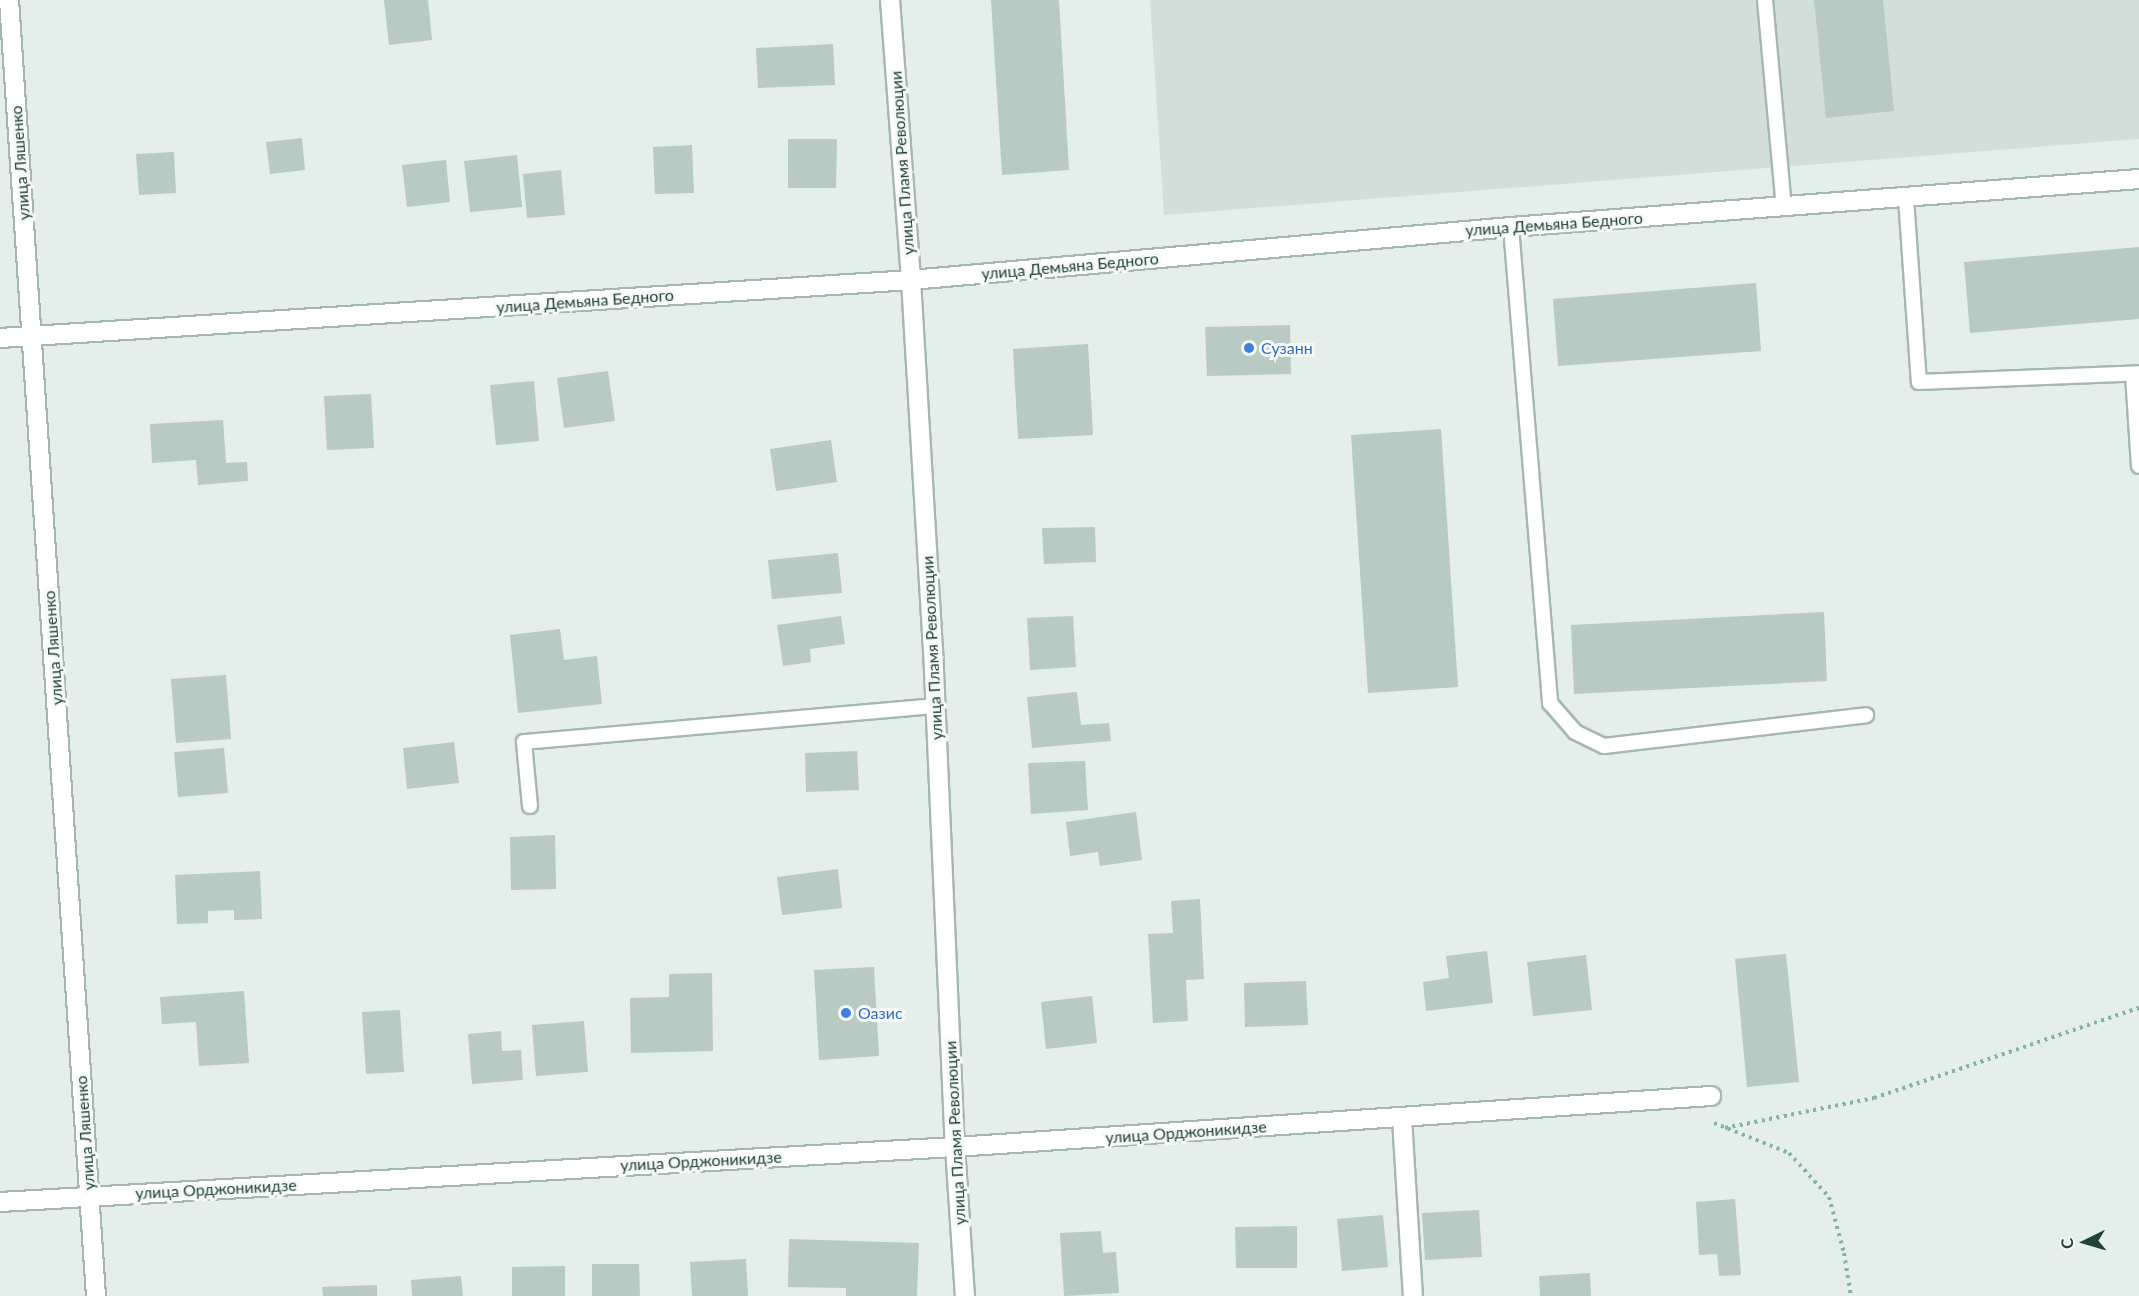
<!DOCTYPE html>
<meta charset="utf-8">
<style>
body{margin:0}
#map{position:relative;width:2139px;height:1296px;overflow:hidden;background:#e4eeea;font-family:Lato,sans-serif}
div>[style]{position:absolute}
.built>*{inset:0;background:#d2ded9}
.building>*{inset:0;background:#b9c9c3}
.path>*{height:4px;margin-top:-2px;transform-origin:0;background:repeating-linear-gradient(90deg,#83b3a7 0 3px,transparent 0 7.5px)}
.roads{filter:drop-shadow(2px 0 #a6b7b2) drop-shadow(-2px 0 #a6b7b2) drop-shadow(0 2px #a6b7b2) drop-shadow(0 -2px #a6b7b2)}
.service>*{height:14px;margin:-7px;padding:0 7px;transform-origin:7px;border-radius:7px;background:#fff}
.minor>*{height:18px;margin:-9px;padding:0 9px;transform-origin:9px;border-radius:9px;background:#fff}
.tertiary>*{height:18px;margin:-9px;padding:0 9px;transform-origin:9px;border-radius:9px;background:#fff}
.dots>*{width:16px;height:16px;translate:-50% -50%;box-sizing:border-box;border:3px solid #f5faf8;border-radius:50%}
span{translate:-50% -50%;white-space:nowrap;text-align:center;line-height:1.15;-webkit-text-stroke:6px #f5faf8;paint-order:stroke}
.street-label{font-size:16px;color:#22413a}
.shop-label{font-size:16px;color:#366cbe}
.left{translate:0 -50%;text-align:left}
.north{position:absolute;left:2055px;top:1212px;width:60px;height:60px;-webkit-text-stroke:4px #f5faf8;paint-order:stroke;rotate:265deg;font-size:16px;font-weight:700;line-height:24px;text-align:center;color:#22413a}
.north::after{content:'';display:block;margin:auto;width:21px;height:27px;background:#22413a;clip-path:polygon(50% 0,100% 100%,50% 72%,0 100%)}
</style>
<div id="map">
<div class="built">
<div style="clip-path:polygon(1150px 0,2139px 0,2139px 139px,1164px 215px)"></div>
</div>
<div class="building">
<div style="clip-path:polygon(384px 0,428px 0,432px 40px,389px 45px)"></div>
<div style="clip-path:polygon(991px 0,1059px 0,1069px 170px,1002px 175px)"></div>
<div style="clip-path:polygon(1814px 0,1883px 0,1894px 111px,1826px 118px)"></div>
<div style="clip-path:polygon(833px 44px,835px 85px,758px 88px,756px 48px)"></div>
<div style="clip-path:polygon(302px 138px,305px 170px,270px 174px,266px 142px)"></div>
<div style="clip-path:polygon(788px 139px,837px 139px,836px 188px,788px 188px)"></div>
<div style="clip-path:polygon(692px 145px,694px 193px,655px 194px,653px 147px)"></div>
<div style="clip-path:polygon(174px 152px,176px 193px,139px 195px,136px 154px)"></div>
<div style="clip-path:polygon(517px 155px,522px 207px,470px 212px,464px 161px)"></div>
<div style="clip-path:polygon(446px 160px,450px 202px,407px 207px,402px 165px)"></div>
<div style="clip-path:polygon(561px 170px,565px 215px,527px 218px,523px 174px)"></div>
<div style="clip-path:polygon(2139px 247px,2139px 319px,1970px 333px,1964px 262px)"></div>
<div style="clip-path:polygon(1756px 283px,1761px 351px,1558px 366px,1553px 299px)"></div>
<div style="clip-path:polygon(1290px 325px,1291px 374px,1207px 376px,1205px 327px)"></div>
<div style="clip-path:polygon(1088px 344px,1093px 435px,1018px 439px,1013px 349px)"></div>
<div style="clip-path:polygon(608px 371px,615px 421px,564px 428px,557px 378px)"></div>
<div style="clip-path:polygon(534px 381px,539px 441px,496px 445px,490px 385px)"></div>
<div style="clip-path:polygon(371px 394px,374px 448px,327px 450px,324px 396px)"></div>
<div style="clip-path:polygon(223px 420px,226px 463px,247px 462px,248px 481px,198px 485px,196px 460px,152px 463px,150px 424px)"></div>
<div style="clip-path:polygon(1441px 429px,1458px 687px,1368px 693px,1351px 435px)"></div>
<div style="clip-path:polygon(831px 440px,837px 482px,776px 491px,770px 449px)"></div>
<div style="clip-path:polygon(1095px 527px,1096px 562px,1044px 564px,1042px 528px)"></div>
<div style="clip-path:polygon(838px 553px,842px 593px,772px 599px,768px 560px)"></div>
<div style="clip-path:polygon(1824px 612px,1827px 681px,1574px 694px,1571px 625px)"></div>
<div style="clip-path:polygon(841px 616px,845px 644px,810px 649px,811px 662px,783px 666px,777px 625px)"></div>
<div style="clip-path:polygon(1073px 616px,1076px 667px,1030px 670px,1027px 618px)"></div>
<div style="clip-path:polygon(560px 629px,564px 660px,597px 656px,602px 704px,518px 713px,510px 635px)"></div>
<div style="clip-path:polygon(226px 675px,231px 739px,176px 743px,171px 679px)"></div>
<div style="clip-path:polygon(1077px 692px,1081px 725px,1109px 723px,1111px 741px,1032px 748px,1027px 697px)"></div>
<div style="clip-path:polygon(454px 742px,459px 783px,407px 789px,403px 748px)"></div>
<div style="clip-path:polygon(224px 748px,228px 793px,178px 797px,174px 752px)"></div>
<div style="clip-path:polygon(857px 751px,859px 790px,806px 792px,805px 753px)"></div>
<div style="clip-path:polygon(1085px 761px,1088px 810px,1031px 814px,1028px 763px)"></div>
<div style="clip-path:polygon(1136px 812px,1142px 860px,1100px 866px,1098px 852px,1070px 856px,1066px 822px)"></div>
<div style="clip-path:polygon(555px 835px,556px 889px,511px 890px,510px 837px)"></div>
<div style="clip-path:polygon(838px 869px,842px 908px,782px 915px,777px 877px)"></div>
<div style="clip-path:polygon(260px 871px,262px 919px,234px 920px,234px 910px,208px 911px,208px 923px,177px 924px,175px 875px)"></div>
<div style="clip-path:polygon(1200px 899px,1204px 979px,1186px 980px,1188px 1021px,1153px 1023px,1148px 934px,1173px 933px,1171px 901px)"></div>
<div style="clip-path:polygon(1487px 951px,1493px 1003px,1426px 1011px,1423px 982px,1449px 978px,1446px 956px)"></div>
<div style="clip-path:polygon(1786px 954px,1799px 1082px,1747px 1087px,1735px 959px)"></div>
<div style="clip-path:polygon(1586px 955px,1592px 1010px,1533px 1016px,1527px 962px)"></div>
<div style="clip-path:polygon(874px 967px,879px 1056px,819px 1060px,814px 970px)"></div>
<div style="clip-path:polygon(712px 973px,713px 1051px,631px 1053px,630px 998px,669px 997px,669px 974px)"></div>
<div style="clip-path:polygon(1306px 981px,1308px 1025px,1245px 1027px,1244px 983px)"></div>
<div style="clip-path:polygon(244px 991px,249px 1063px,199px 1066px,196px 1022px,162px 1024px,160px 997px)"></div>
<div style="clip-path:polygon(1092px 996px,1097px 1043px,1046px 1049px,1041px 1002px)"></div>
<div style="clip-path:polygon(400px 1010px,404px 1072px,366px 1074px,362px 1012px)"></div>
<div style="clip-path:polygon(584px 1021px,588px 1072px,536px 1076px,532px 1025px)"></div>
<div style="clip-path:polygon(501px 1031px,502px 1051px,521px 1050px,523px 1080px,472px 1084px,468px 1034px)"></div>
<div style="clip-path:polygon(1735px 1199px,1741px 1275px,1719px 1276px,1717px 1254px,1699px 1255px,1696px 1202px)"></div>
<div style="clip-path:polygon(1479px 1210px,1482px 1257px,1425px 1260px,1422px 1213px)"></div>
<div style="clip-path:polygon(1383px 1215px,1388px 1267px,1342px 1271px,1337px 1219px)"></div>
<div style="clip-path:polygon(1297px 1226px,1297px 1268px,1236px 1268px,1235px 1227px)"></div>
<div style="clip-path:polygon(1101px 1231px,1103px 1253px,1116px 1252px,1119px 1293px,1064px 1296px,1060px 1233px)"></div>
<div style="clip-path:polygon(789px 1239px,919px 1243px,917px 1296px,846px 1296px,846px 1288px,788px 1287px)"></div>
<div style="clip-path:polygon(746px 1259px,748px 1296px,692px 1296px,690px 1262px)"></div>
<div style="clip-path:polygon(592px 1264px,639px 1264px,640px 1296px,592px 1296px)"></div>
<div style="clip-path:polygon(565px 1266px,565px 1296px,512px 1296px,512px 1267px)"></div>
<div style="clip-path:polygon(1590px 1273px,1591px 1296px,1540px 1296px,1539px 1276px)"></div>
<div style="clip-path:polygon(461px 1276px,463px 1296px,412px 1296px,411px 1280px)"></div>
<div style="clip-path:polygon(377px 1285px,377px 1296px,323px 1296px,322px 1287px)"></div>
</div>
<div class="path">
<div style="left:1714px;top:1123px;width:81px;rotate:21.8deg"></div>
<div style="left:1789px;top:1153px;width:59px;rotate:47.7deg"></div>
<div style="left:1829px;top:1197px;width:58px;rotate:75deg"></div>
<div style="left:1844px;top:1253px;width:44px;rotate:80.8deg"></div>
<div style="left:1725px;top:1128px;width:152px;rotate:-11.4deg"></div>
<div style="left:1874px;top:1098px;width:280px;rotate:-18.8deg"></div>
</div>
<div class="roads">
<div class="service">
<div style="left:1765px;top:0;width:208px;rotate:84.8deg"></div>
<div style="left:1906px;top:198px;width:184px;rotate:86deg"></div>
<div style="left:1919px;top:382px;width:220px;rotate:-2.3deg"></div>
<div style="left:1511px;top:227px;width:478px;rotate:85.3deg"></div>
<div style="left:1550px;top:703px;width:38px;rotate:49deg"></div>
<div style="left:1575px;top:732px;width:32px;rotate:26deg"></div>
<div style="left:1604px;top:746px;width:264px;rotate:-6.7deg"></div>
<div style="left:2133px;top:374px;width:92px;rotate:86.3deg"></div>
<div style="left:530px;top:806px;width:64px;rotate:-95.4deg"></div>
<div style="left:524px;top:742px;width:413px;rotate:-5deg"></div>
</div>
<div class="minor">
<div style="left:9px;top:0;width:1299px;rotate:86.16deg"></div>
<div style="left:1402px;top:1118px;width:178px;rotate:86.5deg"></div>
<div style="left:0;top:1202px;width:957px;rotate:-3.3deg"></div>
<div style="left:955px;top:1147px;width:758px;rotate:-3.86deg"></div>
</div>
<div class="tertiary">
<div style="left:890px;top:0;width:281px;rotate:85.7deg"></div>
<div style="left:911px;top:280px;width:369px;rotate:86.6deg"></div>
<div style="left:933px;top:648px;width:499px;rotate:87.5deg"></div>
<div style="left:955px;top:1147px;width:149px;rotate:86.2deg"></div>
<div style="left:0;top:338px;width:913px;rotate:-3.64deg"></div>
<div style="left:911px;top:280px;width:602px;rotate:-5.05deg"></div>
<div style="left:1511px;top:227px;width:630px;rotate:-4.37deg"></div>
</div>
</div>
<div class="dots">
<div style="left:1249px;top:348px;background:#3f7fe0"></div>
<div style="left:846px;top:1013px;background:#3f7fe0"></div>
</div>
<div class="street-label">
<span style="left:20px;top:163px;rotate:-94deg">улица Ляшенко</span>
<span style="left:902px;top:163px;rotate:-94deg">улица Пламя Революции</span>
<span style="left:1554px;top:224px;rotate:-4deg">улица Демьяна Бедного</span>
<span style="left:1070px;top:266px;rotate:-5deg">улица Демьяна Бедного</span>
<span style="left:585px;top:301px;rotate:-4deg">улица Демьяна Бедного</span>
<span style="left:53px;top:648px;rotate:-94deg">улица Ляшенко</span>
<span style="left:932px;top:648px;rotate:-93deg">улица Пламя Революции</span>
<span style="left:1186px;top:1132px;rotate:-4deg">улица Орджоникидзе</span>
<span style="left:85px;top:1133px;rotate:-94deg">улица Ляшенко</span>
<span style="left:955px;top:1133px;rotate:-93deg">улица Пламя Революции</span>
<span style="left:701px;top:1161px;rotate:-3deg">улица Орджоникидзе</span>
<span style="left:216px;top:1189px;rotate:-3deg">улица Орджоникидзе</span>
</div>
<div class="shop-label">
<span class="left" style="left:1261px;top:348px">Сузанн</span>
<span class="left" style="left:858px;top:1013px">Оазис</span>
</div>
<div class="north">С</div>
</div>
